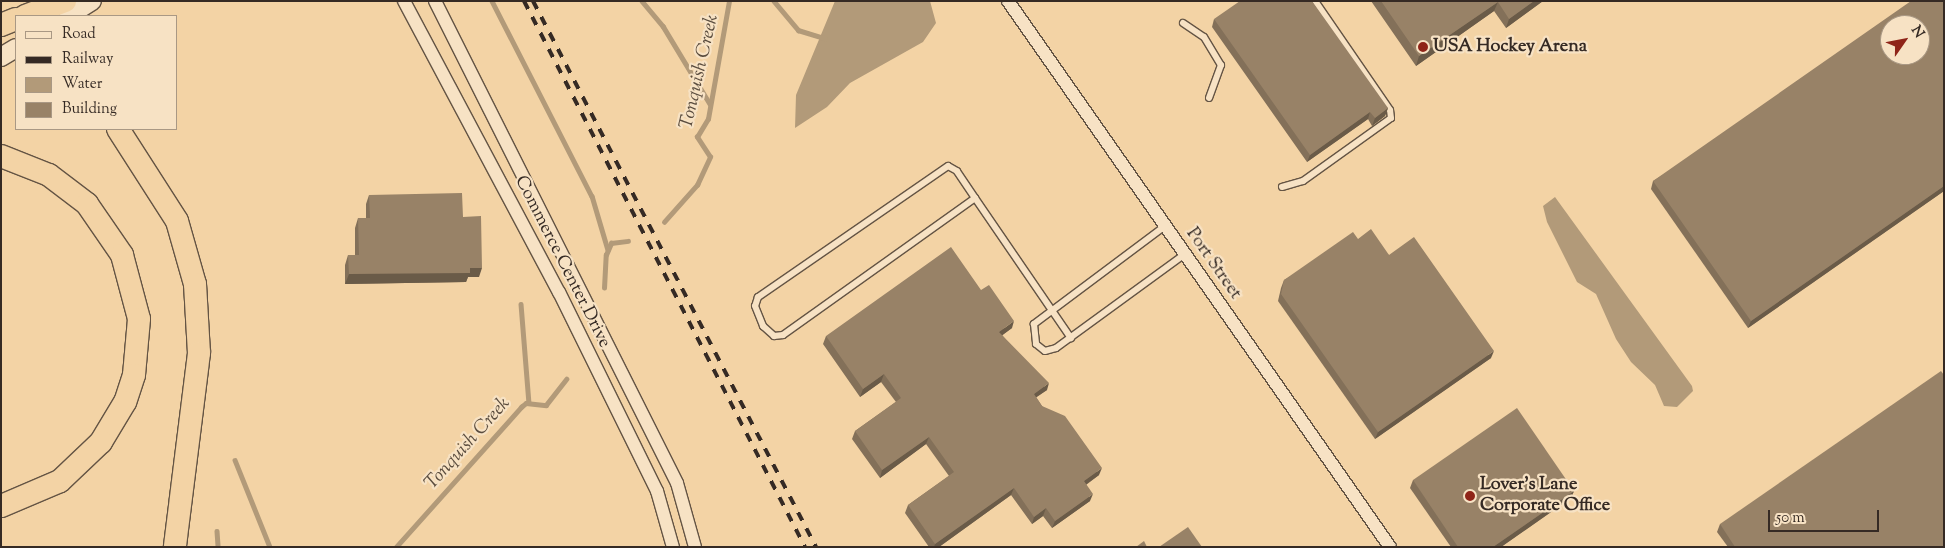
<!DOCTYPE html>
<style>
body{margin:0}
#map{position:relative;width:1945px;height:548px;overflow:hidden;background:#f3d3a5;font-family:"Sorts Mill Goudy",serif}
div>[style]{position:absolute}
.water>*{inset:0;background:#b29a79}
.stream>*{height:4.5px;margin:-2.25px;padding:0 2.25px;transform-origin:2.25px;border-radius:2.25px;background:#b29a79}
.roads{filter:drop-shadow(1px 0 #645444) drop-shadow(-1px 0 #645444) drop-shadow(0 1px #645444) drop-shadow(0 -1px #645444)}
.service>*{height:6px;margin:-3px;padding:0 3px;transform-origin:3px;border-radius:3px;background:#f7e2c4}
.minor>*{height:12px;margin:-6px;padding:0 6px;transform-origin:6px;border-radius:6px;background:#f7e2c4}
.secondary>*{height:18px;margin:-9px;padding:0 9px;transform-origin:9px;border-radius:9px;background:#f7e2c4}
.motorway>*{height:22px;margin:-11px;padding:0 11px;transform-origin:11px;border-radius:11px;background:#f3d3a5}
.rail>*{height:4px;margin-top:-2px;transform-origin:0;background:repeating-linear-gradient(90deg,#352a24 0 9px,transparent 0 18px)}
.wall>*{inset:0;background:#837059}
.shaded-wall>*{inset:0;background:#6a5b48}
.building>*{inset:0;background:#988267}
.dots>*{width:14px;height:14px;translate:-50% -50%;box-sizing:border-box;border:2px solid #f7e2c4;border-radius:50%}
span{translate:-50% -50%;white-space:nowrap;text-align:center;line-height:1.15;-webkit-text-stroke:4.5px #f7e2c4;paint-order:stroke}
.poi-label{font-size:18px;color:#352a24;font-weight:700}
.left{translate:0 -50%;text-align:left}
.street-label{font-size:18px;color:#352a24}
.water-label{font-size:19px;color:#5a4c3e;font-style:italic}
.frame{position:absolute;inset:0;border:2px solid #352a24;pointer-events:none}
.legend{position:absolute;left:15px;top:15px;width:162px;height:115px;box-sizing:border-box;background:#f7e2c4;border:1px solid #a99884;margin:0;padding:6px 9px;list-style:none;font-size:15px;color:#352a24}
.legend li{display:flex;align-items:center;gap:10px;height:25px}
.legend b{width:25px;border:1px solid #a99884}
.north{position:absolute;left:1880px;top:15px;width:50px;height:50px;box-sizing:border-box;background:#f7e2c4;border:1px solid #a99884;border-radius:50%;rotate:57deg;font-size:14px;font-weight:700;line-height:20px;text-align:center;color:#352a24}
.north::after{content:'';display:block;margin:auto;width:18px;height:22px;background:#8f2418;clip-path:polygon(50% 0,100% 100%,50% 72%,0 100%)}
.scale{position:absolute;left:1768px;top:510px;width:111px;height:22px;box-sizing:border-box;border:2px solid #352a24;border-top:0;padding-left:6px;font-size:15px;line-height:18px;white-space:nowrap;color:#352a24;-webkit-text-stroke:4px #f7e2c4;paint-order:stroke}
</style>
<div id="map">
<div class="water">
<div style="clip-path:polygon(835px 1px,930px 1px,936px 23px,923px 42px,850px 83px,827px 107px,795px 128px,796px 95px)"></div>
<div style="clip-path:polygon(1555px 197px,1692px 386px,1693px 391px,1677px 407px,1664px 406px,1655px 385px,1631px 362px,1616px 339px,1596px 294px,1577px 282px,1547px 222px,1543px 206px)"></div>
</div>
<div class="stream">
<div style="left:492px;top:1px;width:219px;rotate:62.9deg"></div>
<div style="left:592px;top:196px;width:56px;rotate:73.5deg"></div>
<div style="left:642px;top:1px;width:33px;rotate:50deg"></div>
<div style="left:663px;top:26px;width:91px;rotate:58.9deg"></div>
<div style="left:774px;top:1px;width:38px;rotate:50deg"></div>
<div style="left:798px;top:30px;width:28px;rotate:17deg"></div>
<div style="left:664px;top:222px;width:50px;rotate:-48.3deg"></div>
<div style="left:697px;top:185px;width:31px;rotate:-65deg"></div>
<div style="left:710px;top:157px;width:24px;rotate:-123deg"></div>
<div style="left:697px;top:137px;width:21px;rotate:-59deg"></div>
<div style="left:708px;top:119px;width:120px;rotate:-79.9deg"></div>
<div style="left:604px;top:288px;width:33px;rotate:-87deg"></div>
<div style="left:606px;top:255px;width:13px;rotate:-67deg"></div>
<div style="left:611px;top:243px;width:17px;rotate:-7deg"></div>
<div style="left:521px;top:304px;width:99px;rotate:85.4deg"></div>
<div style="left:235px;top:460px;width:94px;rotate:68.1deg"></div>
<div style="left:217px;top:531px;width:16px;rotate:86deg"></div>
<div style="left:396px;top:547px;width:188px;rotate:-48.2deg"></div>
<div style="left:521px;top:407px;width:6px;rotate:-39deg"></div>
<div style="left:526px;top:403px;width:20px;rotate:6deg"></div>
<div style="left:546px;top:405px;width:33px;rotate:-52deg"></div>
</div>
<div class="roads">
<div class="service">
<div style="left:1183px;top:23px;width:25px;rotate:34deg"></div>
<div style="left:1204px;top:37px;width:33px;rotate:59deg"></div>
<div style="left:1221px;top:65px;width:35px;rotate:110deg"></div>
<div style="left:1282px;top:187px;width:22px;rotate:-16deg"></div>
<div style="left:1303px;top:181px;width:108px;rotate:-35.6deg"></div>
<div style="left:1391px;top:118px;width:8px;rotate:-97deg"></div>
<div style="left:1390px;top:110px;width:132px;rotate:-124.5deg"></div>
<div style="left:975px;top:198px;width:32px;rotate:-124deg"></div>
<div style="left:957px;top:171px;width:10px;rotate:-151deg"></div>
<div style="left:948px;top:166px;width:231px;rotate:145.4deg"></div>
<div style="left:758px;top:297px;width:9px;rotate:108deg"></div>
<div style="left:755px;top:306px;width:22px;rotate:68deg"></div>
<div style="left:763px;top:326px;width:15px;rotate:42deg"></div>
<div style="left:774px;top:336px;width:9px;rotate:-6deg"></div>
<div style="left:783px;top:335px;width:236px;rotate:-35.5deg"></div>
<div style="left:975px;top:198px;width:170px;rotate:55.6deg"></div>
<div style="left:1165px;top:226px;width:164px;rotate:143.2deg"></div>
<div style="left:1034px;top:324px;width:20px;rotate:84deg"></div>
<div style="left:1036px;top:344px;width:11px;rotate:38deg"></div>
<div style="left:1045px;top:351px;width:11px;rotate:-15deg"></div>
<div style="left:1056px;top:348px;width:160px;rotate:-36.1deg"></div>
</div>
<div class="minor">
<div style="left:404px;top:1px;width:330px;rotate:62deg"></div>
<div style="left:559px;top:292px;width:222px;rotate:63.8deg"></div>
<div style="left:657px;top:491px;width:58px;rotate:74.1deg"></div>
<div style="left:435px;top:1px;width:539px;rotate:63.34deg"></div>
<div style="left:677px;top:483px;width:66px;rotate:74.3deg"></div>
<div style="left:1008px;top:1px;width:666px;rotate:55.02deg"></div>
</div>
<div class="secondary">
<div style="left:68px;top:16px;width:28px;rotate:-32deg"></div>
<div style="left:1px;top:57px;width:17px;rotate:-31deg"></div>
</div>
<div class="motorway">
<div style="left:25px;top:16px;width:43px;rotate:-20.6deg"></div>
<div style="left:1px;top:25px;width:16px;rotate:-22deg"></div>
<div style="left:118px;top:129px;width:109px;rotate:57.3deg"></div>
<div style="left:177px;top:221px;width:66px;rotate:74.1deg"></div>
<div style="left:195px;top:284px;width:69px;rotate:86.7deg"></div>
<div style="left:199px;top:353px;width:195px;rotate:97.1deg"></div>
<div style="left:1px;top:156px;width:52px;rotate:21.6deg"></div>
<div style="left:49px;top:175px;width:48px;rotate:37.3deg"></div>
<div style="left:87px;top:204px;width:62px;rotate:55.5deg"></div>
<div style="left:122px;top:255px;width:66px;rotate:75.1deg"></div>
<div style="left:139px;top:319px;width:56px;rotate:95.1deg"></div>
<div style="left:134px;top:375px;width:28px;rotate:108deg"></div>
<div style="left:125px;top:402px;width:47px;rotate:121deg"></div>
<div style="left:101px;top:442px;width:57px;rotate:136.4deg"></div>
<div style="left:60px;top:481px;width:64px;rotate:157deg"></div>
</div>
</div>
<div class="rail">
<div style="left:524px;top:1px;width:614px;rotate:62.77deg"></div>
<div style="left:533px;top:1px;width:615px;rotate:62.6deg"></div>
</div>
<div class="wall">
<div style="clip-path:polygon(1371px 1px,1543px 1px,1506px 28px,1494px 11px,1416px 66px)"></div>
<div style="clip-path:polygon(1944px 2px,1944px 191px,1748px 328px,1651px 189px,1653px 181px)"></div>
<div style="clip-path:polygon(1214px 19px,1388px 108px,1385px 116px,1372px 126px,1368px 119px,1307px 162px,1212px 27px)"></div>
<div style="clip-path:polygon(369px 195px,463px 217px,479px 277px,468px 277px,466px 282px,345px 284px,345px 265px,348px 255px,355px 255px,355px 228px,358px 218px,366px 218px,366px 204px)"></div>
<div style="clip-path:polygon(1358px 239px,1389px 255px,1491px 358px,1375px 439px,1278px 301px,1281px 288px,1284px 280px)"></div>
<div style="clip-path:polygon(1012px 328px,1002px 335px,1047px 390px,1036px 397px,1042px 406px,1099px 475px,1086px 485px,1090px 501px,1052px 528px,1043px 516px,1032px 524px,1011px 495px,939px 547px,929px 547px,905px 513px,908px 505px,949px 476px,926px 444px,880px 478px,852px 439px,855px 431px,896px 402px,881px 382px,860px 397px,823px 344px,826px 336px)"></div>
<div style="clip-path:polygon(1413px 480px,1574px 491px,1571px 498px,1501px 547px,1451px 547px,1410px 488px)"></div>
<div style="clip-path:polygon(1720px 524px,1944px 547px,1728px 547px,1717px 532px)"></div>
</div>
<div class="shaded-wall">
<div style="clip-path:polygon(1534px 1px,1543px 1px,1506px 28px,1509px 19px)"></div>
<div style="clip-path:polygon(1498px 2px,1494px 11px,1416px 66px,1419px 56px)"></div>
<div style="clip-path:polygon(1388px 108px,1385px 116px,1372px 126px,1375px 118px)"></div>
<div style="clip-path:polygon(1370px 112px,1368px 119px,1307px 162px,1310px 155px)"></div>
<div style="clip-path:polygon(1944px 186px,1944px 191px,1748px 328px,1751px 321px)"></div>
<div style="clip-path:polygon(470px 268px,482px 268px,479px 277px,468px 277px,466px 282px,345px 284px,349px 274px)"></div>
<div style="clip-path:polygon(1014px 321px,1012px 328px,996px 340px,999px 332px)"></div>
<div style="clip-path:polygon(1494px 351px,1491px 358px,1375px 439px,1378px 432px)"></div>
<div style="clip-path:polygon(884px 374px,881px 382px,860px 397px,863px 389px)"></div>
<div style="clip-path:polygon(1049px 383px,1047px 390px,1031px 401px,1034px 394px)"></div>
<div style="clip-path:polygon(929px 437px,926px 444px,880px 478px,882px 470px)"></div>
<div style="clip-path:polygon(1102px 468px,1099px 475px,1081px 488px,1084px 481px)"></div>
<div style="clip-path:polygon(1014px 488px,1011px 495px,939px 547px,934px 547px,935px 544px)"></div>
<div style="clip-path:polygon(1574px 491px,1571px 498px,1501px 547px,1493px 547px)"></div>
<div style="clip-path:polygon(1093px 494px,1090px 501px,1052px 528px,1055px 521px)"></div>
<div style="clip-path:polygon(1046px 508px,1043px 516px,1032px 524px,1034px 517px)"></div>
</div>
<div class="building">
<div style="clip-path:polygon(1240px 1px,1312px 1px,1388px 108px,1375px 118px,1370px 112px,1310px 155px,1214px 19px)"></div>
<div style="clip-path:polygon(1381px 1px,1534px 1px,1509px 19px,1498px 2px,1419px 56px)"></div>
<div style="clip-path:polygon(evenodd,1911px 1px,1943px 1px,1944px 2px,1944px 186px,1751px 321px,1653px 181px,1911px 1px,1890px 25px,1920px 25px,1920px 55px,1890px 55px,1890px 25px)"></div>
<div style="clip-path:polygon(462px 193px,463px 217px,481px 216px,482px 268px,470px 268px,470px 273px,349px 274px,348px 255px,359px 255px,358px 218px,370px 218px,369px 195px)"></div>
<div style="clip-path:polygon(1371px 229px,1389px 255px,1414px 237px,1494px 351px,1378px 432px,1281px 294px,1284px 280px,1353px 232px,1358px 239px)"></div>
<div style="clip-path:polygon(951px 247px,981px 290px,989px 285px,1014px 321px,999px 332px,1049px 383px,1034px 394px,1042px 406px,1065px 416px,1102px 468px,1084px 481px,1093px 494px,1055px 521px,1046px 508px,1034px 517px,1014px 488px,935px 544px,908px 505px,954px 472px,929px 437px,882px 470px,855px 431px,901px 398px,884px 374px,863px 389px,826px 336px)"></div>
<div style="clip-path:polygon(1941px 371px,1944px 375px,1944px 547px,1735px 547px,1720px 524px)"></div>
<div style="clip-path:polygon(1517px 408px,1574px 491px,1493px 547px,1458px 547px,1413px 480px)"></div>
<div style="clip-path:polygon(1188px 527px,1202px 547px,1159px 547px)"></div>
<div style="clip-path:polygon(1144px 541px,1147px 547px,1136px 547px)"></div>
</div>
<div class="dots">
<div style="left:1423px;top:47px;background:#8f2418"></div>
<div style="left:1470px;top:496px;background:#8f2418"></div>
</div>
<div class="poi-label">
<span class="left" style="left:1433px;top:47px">USA Hockey Arena</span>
<span class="left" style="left:1480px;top:496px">Lover's Lane<br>Corporate Office</span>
</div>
<div class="street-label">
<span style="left:562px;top:262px;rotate:63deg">Commerce Center Drive</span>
<span style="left:1213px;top:264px;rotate:55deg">Port Street</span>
</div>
<div class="water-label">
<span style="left:700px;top:72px;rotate:-77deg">Tonquish Creek</span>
<span style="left:468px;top:444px;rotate:-48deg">Tonquish Creek</span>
</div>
<div class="frame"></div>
<ul class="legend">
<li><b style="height:6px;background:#f7e2c4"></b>Road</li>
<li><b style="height:6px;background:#352a24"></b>Railway</li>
<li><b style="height:14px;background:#b29a79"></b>Water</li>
<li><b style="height:14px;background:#988267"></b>Building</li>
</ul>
<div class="north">N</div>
<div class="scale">50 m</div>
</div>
